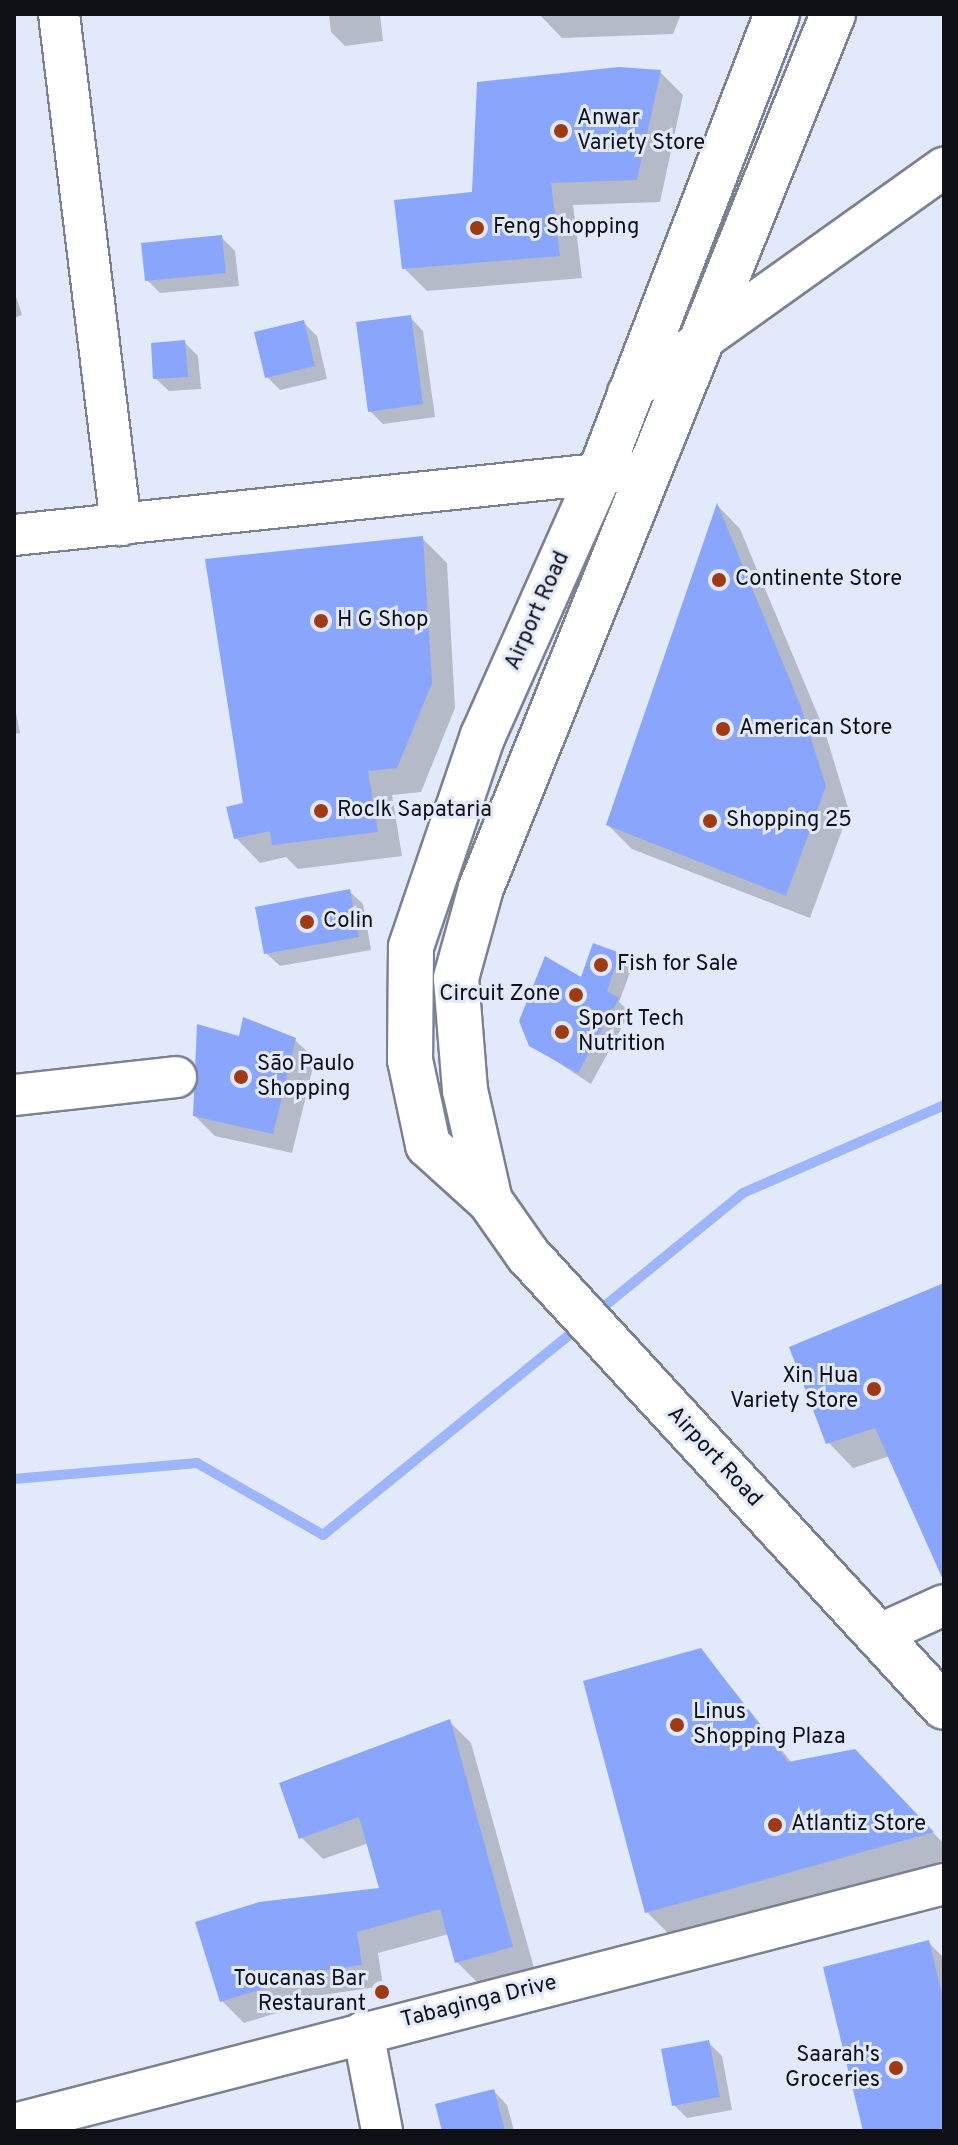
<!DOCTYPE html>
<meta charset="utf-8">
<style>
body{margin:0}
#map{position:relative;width:958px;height:2145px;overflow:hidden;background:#e2e9fb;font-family:Overpass,sans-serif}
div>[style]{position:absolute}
.shadow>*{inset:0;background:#0003}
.stream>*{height:10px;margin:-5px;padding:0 5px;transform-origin:5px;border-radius:5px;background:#9db5fa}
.building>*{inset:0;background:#89a6fc}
.roads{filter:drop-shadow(2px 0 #7b8191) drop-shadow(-2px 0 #7b8191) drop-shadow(0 2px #7b8191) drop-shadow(0 -2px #7b8191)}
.minor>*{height:40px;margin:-20px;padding:0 20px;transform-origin:20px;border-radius:20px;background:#fff}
.tertiary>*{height:44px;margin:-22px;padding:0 22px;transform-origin:22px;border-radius:22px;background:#fff}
.dots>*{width:22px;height:22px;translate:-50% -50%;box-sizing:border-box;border:4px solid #e2e9fb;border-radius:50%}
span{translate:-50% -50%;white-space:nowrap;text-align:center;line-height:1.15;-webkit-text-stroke:6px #e2e9fb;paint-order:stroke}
.poi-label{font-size:22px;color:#0e1016}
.left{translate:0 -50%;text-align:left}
.right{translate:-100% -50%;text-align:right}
.street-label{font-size:22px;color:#0e1016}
.frame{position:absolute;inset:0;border:16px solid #0e1016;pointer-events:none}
</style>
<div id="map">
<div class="shadow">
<div style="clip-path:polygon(329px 14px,380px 14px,383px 41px,345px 46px,331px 32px)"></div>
<div style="clip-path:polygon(681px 14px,673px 34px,562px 38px,539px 14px)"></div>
<div style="clip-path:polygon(660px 72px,683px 95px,660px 202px,573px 205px,582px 278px,427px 291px,404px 268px,474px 193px)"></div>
<div style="clip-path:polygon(221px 237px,235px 251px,239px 286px,160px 293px,147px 280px)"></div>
<div style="clip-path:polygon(14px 290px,22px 315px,14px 318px)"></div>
<div style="clip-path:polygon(410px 317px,423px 331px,435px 417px,383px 424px,370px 411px)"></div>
<div style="clip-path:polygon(303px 322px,317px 336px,327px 379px,280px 390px,267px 377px)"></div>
<div style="clip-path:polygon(184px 342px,198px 356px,201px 389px,169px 391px,155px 378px)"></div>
<div style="clip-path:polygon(718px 506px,740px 529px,825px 732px,849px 811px,810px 918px,632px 849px,608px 825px)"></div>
<div style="clip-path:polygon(422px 538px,447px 563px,455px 708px,421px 792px,392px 795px,402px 856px,298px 869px,286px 857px,260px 863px,236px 838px,245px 805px)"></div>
<div style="clip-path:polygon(14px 703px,20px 733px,14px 734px)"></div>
<div style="clip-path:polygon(349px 891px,363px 904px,371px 950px,280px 966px,266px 953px)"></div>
<div style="clip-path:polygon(619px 955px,632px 967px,619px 1002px,630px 1012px,591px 1084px,531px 1045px)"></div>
<div style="clip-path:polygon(241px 1038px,295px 1040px,315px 1059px,292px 1153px,215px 1136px,195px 1116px)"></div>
<div style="clip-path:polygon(944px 1287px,944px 1558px,890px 1456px,853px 1468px,828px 1442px)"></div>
<div style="clip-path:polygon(701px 1650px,792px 1763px,880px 1777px,944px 1844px,944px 1861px,672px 1937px,647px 1912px)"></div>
<div style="clip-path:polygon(449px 1721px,471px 1743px,534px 1968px,479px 1984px,457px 1962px,449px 1934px,378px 1953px,383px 1986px,303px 1998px,305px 2004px,244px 2023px,222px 2001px,382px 1890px,369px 1843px,323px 1859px,301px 1837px)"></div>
<div style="clip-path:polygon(928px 1942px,944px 1958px,944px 2131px,865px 2131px)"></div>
<div style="clip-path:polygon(708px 2042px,722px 2056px,732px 2110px,687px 2118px,674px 2105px)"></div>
<div style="clip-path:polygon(494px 2091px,507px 2105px,514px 2131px,444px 2131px)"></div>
</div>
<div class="stream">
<div style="left:596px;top:1313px;width:190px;rotate:-39.2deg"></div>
<div style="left:743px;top:1193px;width:219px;rotate:-23.6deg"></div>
<div style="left:14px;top:1479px;width:184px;rotate:-5deg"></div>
<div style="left:197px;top:1463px;width:145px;rotate:29.7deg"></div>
<div style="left:323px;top:1535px;width:331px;rotate:-39.1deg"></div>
</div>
<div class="building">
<div style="clip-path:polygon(619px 67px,661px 70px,637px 180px,551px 183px,560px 256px,402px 269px,394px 200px,472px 192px,477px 82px)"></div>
<div style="clip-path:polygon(222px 235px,226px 273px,145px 281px,141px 243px)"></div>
<div style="clip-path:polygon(411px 315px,423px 404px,368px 412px,356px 322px)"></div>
<div style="clip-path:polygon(304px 320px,315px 366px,265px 378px,254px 332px)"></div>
<div style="clip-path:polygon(185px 340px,188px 377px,153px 379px,151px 343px)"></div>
<div style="clip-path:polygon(717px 503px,801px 707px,826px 786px,786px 896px,606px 825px)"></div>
<div style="clip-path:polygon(423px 536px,432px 683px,397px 768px,368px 771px,378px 832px,272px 845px,270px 831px,234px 839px,226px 807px,243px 803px,205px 559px)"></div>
<div style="clip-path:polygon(350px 889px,359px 937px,264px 954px,255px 907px)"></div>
<div style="clip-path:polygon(593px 943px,620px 953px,607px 991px,619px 998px,578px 1073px,529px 1046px,519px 1021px,545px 956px,581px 977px)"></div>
<div style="clip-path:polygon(243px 1017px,296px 1038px,273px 1134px,193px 1116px,197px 1024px,239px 1036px)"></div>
<div style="clip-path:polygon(944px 1283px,944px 1582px,875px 1428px,826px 1444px,789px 1347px)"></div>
<div style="clip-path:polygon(701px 1648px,788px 1762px,855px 1749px,934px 1832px,645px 1913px,583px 1681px)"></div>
<div style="clip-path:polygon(450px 1719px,513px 1947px,455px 1963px,440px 1909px,357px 1932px,362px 1965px,282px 1976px,284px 1982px,220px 2002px,195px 1922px,259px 1902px,379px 1888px,359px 1817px,299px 1839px,279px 1783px)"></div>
<div style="clip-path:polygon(929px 1940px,944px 2004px,944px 2131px,863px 2131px,823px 1967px)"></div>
<div style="clip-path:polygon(709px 2040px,720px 2097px,672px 2106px,661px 2049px)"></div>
<div style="clip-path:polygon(494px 2089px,505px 2131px,442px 2131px,435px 2104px)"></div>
</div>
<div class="roads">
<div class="minor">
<div style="left:59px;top:14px;width:515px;rotate:83.08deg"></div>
<div style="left:628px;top:393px;width:388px;rotate:-35.5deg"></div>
<div style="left:14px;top:535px;width:615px;rotate:-5.97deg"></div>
<div style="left:14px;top:1095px;width:163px;rotate:-6.3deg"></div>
<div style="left:878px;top:1635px;width:72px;rotate:-24.4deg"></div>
<div style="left:363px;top:2032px;width:101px;rotate:79.1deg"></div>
<div style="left:14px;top:2124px;width:960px;rotate:-14.47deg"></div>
</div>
<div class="tertiary">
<div style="left:777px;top:14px;width:494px;rotate:111.1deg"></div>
<div style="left:599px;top:475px;width:285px;rotate:114deg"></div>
<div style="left:483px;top:735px;width:224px;rotate:108.8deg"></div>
<div style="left:411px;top:947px;width:113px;rotate:90.5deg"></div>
<div style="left:410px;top:1060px;width:87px;rotate:78deg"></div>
<div style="left:428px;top:1145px;width:84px;rotate:42.1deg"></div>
<div style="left:490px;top:1201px;width:66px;rotate:54.9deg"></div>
<div style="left:528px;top:1255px;width:614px;rotate:47.37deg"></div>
<div style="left:490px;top:1201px;width:114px;rotate:-102.7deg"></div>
<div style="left:465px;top:1090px;width:112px;rotate:-94.6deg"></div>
<div style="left:456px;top:978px;width:93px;rotate:-74.5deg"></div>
<div style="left:481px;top:888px;width:942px;rotate:-68.06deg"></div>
</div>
</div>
<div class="dots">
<div style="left:561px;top:131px;background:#a03a15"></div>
<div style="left:477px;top:228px;background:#a03a15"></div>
<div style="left:719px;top:580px;background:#a03a15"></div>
<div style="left:321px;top:621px;background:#a03a15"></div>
<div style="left:723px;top:729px;background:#a03a15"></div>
<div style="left:321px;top:811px;background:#a03a15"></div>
<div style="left:710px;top:821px;background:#a03a15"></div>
<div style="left:307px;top:922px;background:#a03a15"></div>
<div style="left:601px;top:965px;background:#a03a15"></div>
<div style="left:576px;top:995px;background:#a03a15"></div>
<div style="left:562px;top:1032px;background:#a03a15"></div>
<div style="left:241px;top:1077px;background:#a03a15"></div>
<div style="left:874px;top:1389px;background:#a03a15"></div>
<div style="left:677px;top:1725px;background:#a03a15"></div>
<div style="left:775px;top:1825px;background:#a03a15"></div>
<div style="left:382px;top:1992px;background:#a03a15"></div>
<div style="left:896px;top:2068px;background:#a03a15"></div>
</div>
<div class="poi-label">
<span class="left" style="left:577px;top:131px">Anwar<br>Variety Store</span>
<span class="left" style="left:493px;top:228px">Feng Shopping</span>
<span class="left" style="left:735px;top:580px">Continente Store</span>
<span class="left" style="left:337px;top:621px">H G Shop</span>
<span class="left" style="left:739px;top:729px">American Store</span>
<span class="left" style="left:337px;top:811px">Roclk Sapataria</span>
<span class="left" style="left:726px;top:821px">Shopping 25</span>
<span class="left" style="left:323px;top:922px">Colin</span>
<span class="left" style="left:617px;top:965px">Fish for Sale</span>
<span class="right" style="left:560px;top:995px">Circuit Zone</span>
<span class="left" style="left:578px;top:1032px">Sport Tech<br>Nutrition</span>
<span class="left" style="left:257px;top:1077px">São Paulo<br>Shopping</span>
<span class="right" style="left:858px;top:1389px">Xin Hua<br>Variety Store</span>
<span class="left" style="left:693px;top:1725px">Linus<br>Shopping Plaza</span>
<span class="left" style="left:791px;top:1825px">Atlantiz Store</span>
<span class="right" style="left:366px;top:1992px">Toucanas Bar<br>Restaurant</span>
<span class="right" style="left:880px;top:2068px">Saarah's<br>Groceries</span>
</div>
<div class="street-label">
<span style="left:538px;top:611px;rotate:-66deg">Airport Road</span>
<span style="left:714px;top:1457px;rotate:47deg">Airport Road</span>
<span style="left:479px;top:2002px;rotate:-14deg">Tabaginga Drive</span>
</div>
<div class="frame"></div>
</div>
